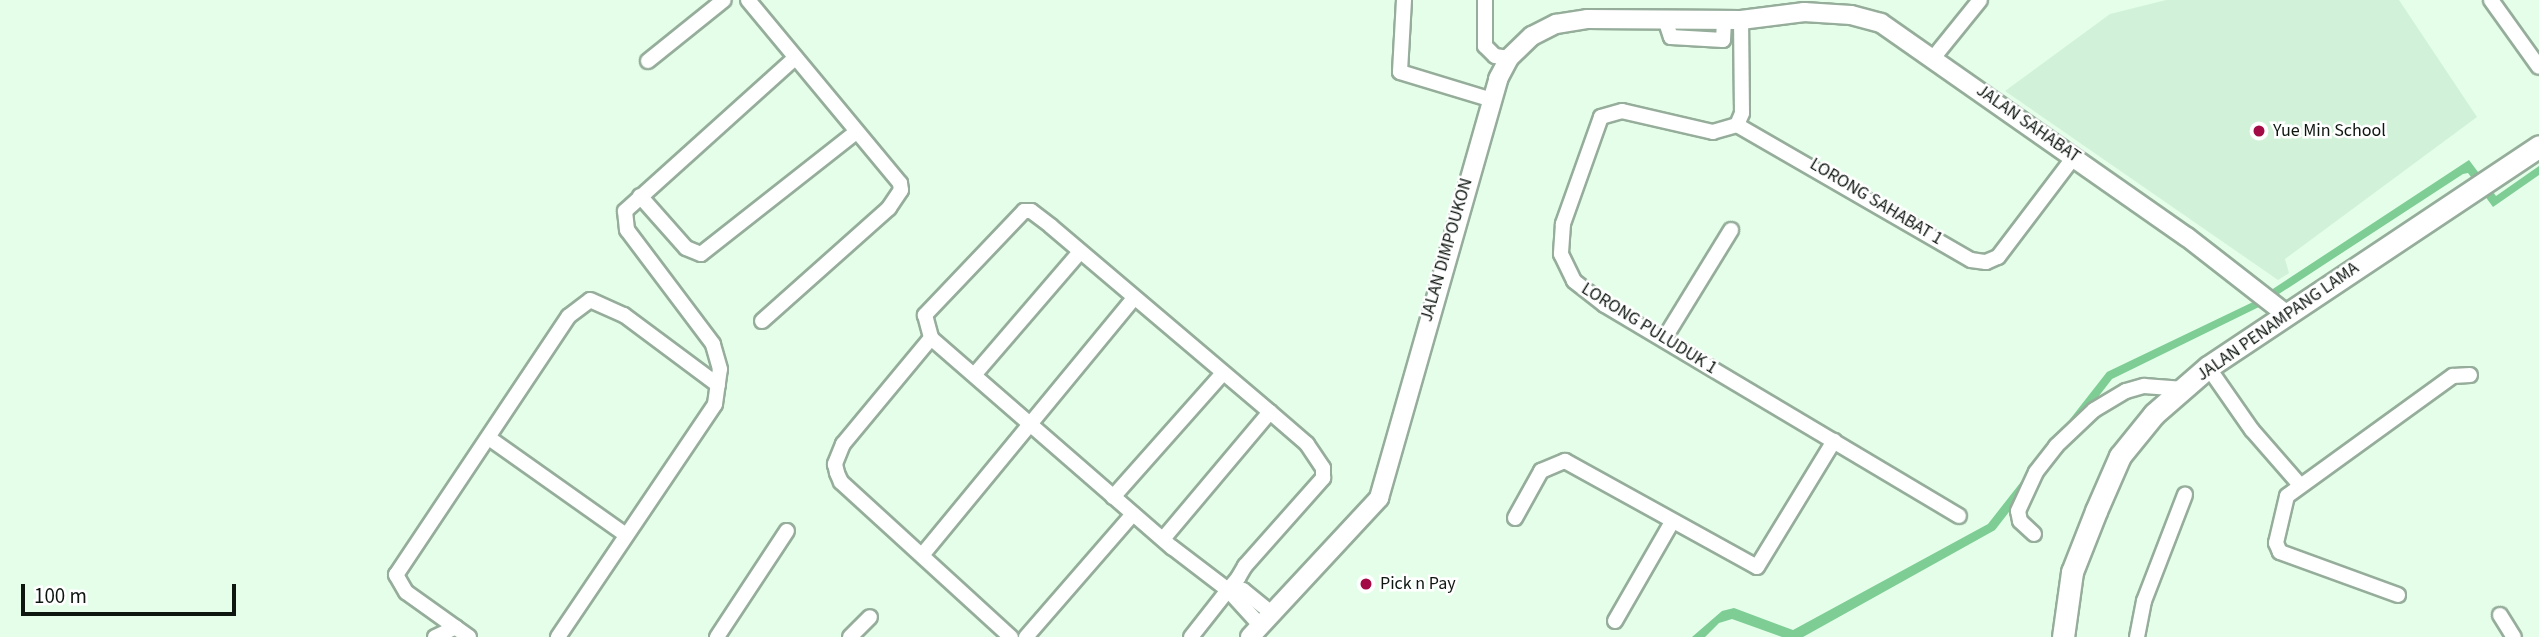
<!DOCTYPE html>
<style>
body{margin:0}
#map{position:relative;width:2539px;height:637px;overflow:hidden;background:#e4fee9;font-family:"Source Sans 3",sans-serif}
div>[style]{position:absolute}
.built>*{inset:0;background:#d1f2d8}
.water>*{inset:0;background:#7ecd94}
.roads{filter:drop-shadow(2px 0 #95ad9a) drop-shadow(-2px 0 #95ad9a) drop-shadow(0 2px #95ad9a) drop-shadow(0 -2px #95ad9a)}
.minor>*{height:14px;margin:-7px;padding:0 7px;transform-origin:7px;border-radius:7px;background:#fff}
.tertiary>*{height:18px;margin:-9px;padding:0 9px;transform-origin:9px;border-radius:9px;background:#fff}
.secondary>*{height:21px;margin:-10.5px;padding:0 10.5px;transform-origin:10.5px;border-radius:10.5px;background:#fff}
.dots>*{width:19px;height:19px;translate:-50% -50%;box-sizing:border-box;border:4px solid #fff;border-radius:50%}
span{translate:-50% -50%;white-space:nowrap;text-align:center;line-height:1.15;-webkit-text-stroke:5px #fff;paint-order:stroke}
.street-label{font-size:18px;color:#0e1610}
.poi-label{font-size:18px;color:#0e1610}
.left{translate:0 -50%;text-align:left}
.scale{position:absolute;left:21px;top:584px;width:215px;height:32px;box-sizing:border-box;border:4px solid #0e1610;border-top:0;padding-left:9px;font-size:21px;line-height:24px;white-space:nowrap;color:#0e1610;-webkit-text-stroke:5px #fff;paint-order:stroke}
</style>
<div id="map">
<div class="built">
<div style="clip-path:polygon(2166px 0,2399px 0,2477px 117px,2285px 259px,2289px 273px,2278px 280px,2005px 91px,2110px 14px)"></div>
</div>
<div class="water">
<div style="clip-path:polygon(2469px 160px,2496px 196px,2539px 166px,2539px 175px,2493px 207px,2468px 173px,2463px 174px,2259px 307px,2112px 379px,1995px 530px,1803px 637px,1782px 637px,1732px 619px,1719px 623px,1705px 637px,1692px 637px,1722px 611px,1734px 608px,1793px 630px,1988px 524px,2107px 372px,2253px 302px)"></div>
</div>
<div class="roads">
<div class="minor">
<div style="left:748px;top:0;width:238px;rotate:50.3deg"></div>
<div style="left:900px;top:183px;width:7px;rotate:82deg"></div>
<div style="left:901px;top:190px;width:22px;rotate:124deg"></div>
<div style="left:889px;top:208px;width:170px;rotate:138.3deg"></div>
<div style="left:1404px;top:0;width:72px;rotate:93.2deg"></div>
<div style="left:1400px;top:72px;width:96px;rotate:16.9deg"></div>
<div style="left:1485px;top:0;width:46px;rotate:90deg"></div>
<div style="left:1485px;top:46px;width:14px;rotate:45deg"></div>
<div style="left:1495px;top:56px;width:14px;rotate:8deg"></div>
<div style="left:2491px;top:0;width:82px;rotate:54.4deg"></div>
<div style="left:1665px;top:19px;width:19px;rotate:72deg"></div>
<div style="left:1671px;top:37px;width:52px;rotate:3.3deg"></div>
<div style="left:1723px;top:40px;width:20px;rotate:-87deg"></div>
<div style="left:1934px;top:57px;width:73px;rotate:-51.1deg"></div>
<div style="left:648px;top:61px;width:97px;rotate:-38.8deg"></div>
<div style="left:1737px;top:125px;width:25px;rotate:164deg"></div>
<div style="left:1713px;top:132px;width:93px;rotate:-167deg"></div>
<div style="left:1622px;top:111px;width:22px;rotate:164deg"></div>
<div style="left:1601px;top:117px;width:114px;rotate:109.6deg"></div>
<div style="left:1563px;top:224px;width:30px;rotate:94deg"></div>
<div style="left:1561px;top:254px;width:30px;rotate:64deg"></div>
<div style="left:1574px;top:281px;width:39px;rotate:38deg"></div>
<div style="left:1605px;top:305px;width:412px;rotate:30.8deg"></div>
<div style="left:1737px;top:125px;width:270px;rotate:30deg"></div>
<div style="left:1971px;top:260px;width:15px;rotate:8deg"></div>
<div style="left:1986px;top:262px;width:13px;rotate:-23deg"></div>
<div style="left:1998px;top:257px;width:126px;rotate:-52.8deg"></div>
<div style="left:1737px;top:125px;width:13px;rotate:-67deg"></div>
<div style="left:1742px;top:113px;width:93px;rotate:-90.6deg"></div>
<div style="left:640px;top:196px;width:69px;rotate:48.5deg"></div>
<div style="left:686px;top:248px;width:16px;rotate:22deg"></div>
<div style="left:701px;top:254px;width:197px;rotate:-38.2deg"></div>
<div style="left:931px;top:338px;width:138px;rotate:129.7deg"></div>
<div style="left:843px;top:444px;width:22px;rotate:112deg"></div>
<div style="left:835px;top:464px;width:9px;rotate:77deg"></div>
<div style="left:837px;top:473px;width:10px;rotate:66deg"></div>
<div style="left:841px;top:482px;width:230px;rotate:42.4deg"></div>
<div style="left:1664px;top:339px;width:128px;rotate:-58.4deg"></div>
<div style="left:2208px;top:367px;width:77px;rotate:55.1deg"></div>
<div style="left:2252px;top:430px;width:73px;rotate:48.9deg"></div>
<div style="left:975px;top:374px;width:160px;rotate:-49.3deg"></div>
<div style="left:489px;top:438px;width:168px;rotate:35.3deg"></div>
<div style="left:1113px;top:497px;width:166px;rotate:-48.4deg"></div>
<div style="left:1515px;top:518px;width:54px;rotate:-61deg"></div>
<div style="left:1541px;top:471px;width:26px;rotate:-23deg"></div>
<div style="left:1565px;top:461px;width:219px;rotate:28.9deg"></div>
<div style="left:1757px;top:567px;width:148px;rotate:-58.6deg"></div>
<div style="left:2034px;top:534px;width:19px;rotate:-137deg"></div>
<div style="left:2020px;top:521px;width:10px;rotate:-101deg"></div>
<div style="left:2018px;top:511px;width:43px;rotate:-65.2deg"></div>
<div style="left:2036px;top:472px;width:33px;rotate:-52deg"></div>
<div style="left:2056px;top:446px;width:52px;rotate:-43.5deg"></div>
<div style="left:2094px;top:410px;width:37px;rotate:-31deg"></div>
<div style="left:2126px;top:391px;width:19px;rotate:-16deg"></div>
<div style="left:2144px;top:386px;width:40px;rotate:4.3deg"></div>
<div style="left:1163px;top:539px;width:166px;rotate:-49.9deg"></div>
<div style="left:923px;top:554px;width:330px;rotate:-50.5deg"></div>
<div style="left:1228px;top:590px;width:15px"></div>
<div style="left:1243px;top:590px;width:36px;rotate:39deg"></div>
<div style="left:2398px;top:595px;width:126px;rotate:-160deg"></div>
<div style="left:2280px;top:552px;width:10px;rotate:-114deg"></div>
<div style="left:2276px;top:543px;width:48px;rotate:-76.8deg"></div>
<div style="left:2287px;top:496px;width:205px;rotate:-35.9deg"></div>
<div style="left:2453px;top:376px;width:17px;rotate:-3deg"></div>
<div style="left:2500px;top:615px;width:26px;rotate:58deg"></div>
<div style="left:1615px;top:621px;width:114px;rotate:-60.1deg"></div>
<div style="left:435px;top:637px;width:23px;rotate:-25deg"></div>
<div style="left:469px;top:637px;width:77px;rotate:-144.5deg"></div>
<div style="left:406px;top:592px;width:20px;rotate:-120deg"></div>
<div style="left:396px;top:575px;width:311px;rotate:-56.3deg"></div>
<div style="left:569px;top:316px;width:26px;rotate:-37deg"></div>
<div style="left:590px;top:300px;width:37px;rotate:24deg"></div>
<div style="left:624px;top:315px;width:117px;rotate:36.7deg"></div>
<div style="left:558px;top:637px;width:281px;rotate:-56deg"></div>
<div style="left:715px;top:404px;width:35px;rotate:-82deg"></div>
<div style="left:720px;top:369px;width:26px;rotate:-106deg"></div>
<div style="left:713px;top:344px;width:143px;rotate:-127deg"></div>
<div style="left:627px;top:230px;width:19px;rotate:-96deg"></div>
<div style="left:625px;top:211px;width:229px;rotate:-42deg"></div>
<div style="left:717px;top:637px;width:127px;rotate:-56.6deg"></div>
<div style="left:850px;top:637px;width:28px;rotate:-45deg"></div>
<div style="left:1026px;top:637px;width:163px;rotate:-49deg"></div>
<div style="left:1191px;top:637px;width:60px;rotate:-51.8deg"></div>
<div style="left:1228px;top:590px;width:16px;rotate:-50deg"></div>
<div style="left:1238px;top:578px;width:14px;rotate:-60deg"></div>
<div style="left:1245px;top:566px;width:118px;rotate:-48.4deg"></div>
<div style="left:1323px;top:478px;width:10px;rotate:-90deg"></div>
<div style="left:1323px;top:468px;width:29px;rotate:-124deg"></div>
<div style="left:1307px;top:444px;width:49px;rotate:-139.1deg"></div>
<div style="left:1270px;top:412px;width:287px;rotate:-139.7deg"></div>
<div style="left:1051px;top:226px;width:25px;rotate:-143deg"></div>
<div style="left:1031px;top:211px;width:7px;rotate:180deg"></div>
<div style="left:1024px;top:211px;width:144px;rotate:133.6deg"></div>
<div style="left:925px;top:315px;width:24px;rotate:75deg"></div>
<div style="left:931px;top:338px;width:320px;rotate:41deg"></div>
<div style="left:1173px;top:548px;width:69px;rotate:37.4deg"></div>
<div style="left:1228px;top:590px;width:47px;rotate:47.6deg"></div>
<div style="left:2137px;top:637px;width:37px;rotate:-79deg"></div>
<div style="left:2144px;top:601px;width:114px;rotate:-68.9deg"></div>
</div>
<div class="tertiary">
<div style="left:1250px;top:637px;width:190px;rotate:-47.1deg"></div>
<div style="left:1379px;top:498px;width:436px;rotate:-74.1deg"></div>
<div style="left:1498px;top:79px;width:24px;rotate:-62deg"></div>
<div style="left:1509px;top:58px;width:32px;rotate:-44deg"></div>
<div style="left:1532px;top:36px;width:27px;rotate:-27deg"></div>
<div style="left:1556px;top:24px;width:31px;rotate:-9deg"></div>
<div style="left:1587px;top:19px;width:154px;rotate:0.4deg"></div>
<div style="left:1741px;top:20px;width:64px;rotate:-7.2deg"></div>
<div style="left:1804px;top:12px;width:47px;rotate:3.7deg"></div>
<div style="left:1851px;top:15px;width:31px;rotate:15deg"></div>
<div style="left:1881px;top:23px;width:373px;rotate:35deg"></div>
<div style="left:2187px;top:237px;width:125px;rotate:37.9deg"></div>
</div>
<div class="secondary">
<div style="left:2063px;top:637px;width:66px;rotate:-82.1deg"></div>
<div style="left:2072px;top:572px;width:66px;rotate:-68.5deg"></div>
<div style="left:2096px;top:511px;width:60px;rotate:-66.4deg"></div>
<div style="left:2120px;top:456px;width:54px;rotate:-51deg"></div>
<div style="left:2154px;top:414px;width:72px;rotate:-41deg"></div>
<div style="left:2208px;top:367px;width:398px;rotate:-33.7deg"></div>
</div>
</div>
<div class="dots">
<div style="left:2259px;top:131px;background:#a30b47"></div>
<div style="left:1366px;top:584px;background:#a30b47"></div>
</div>
<div class="street-label">
<span style="left:2028px;top:124px;rotate:35deg">JALAN SAHABAT</span>
<span style="left:1876px;top:202px;rotate:31deg">LORONG SAHABAT 1</span>
<span style="left:1447px;top:250px;rotate:-74deg">JALAN DIMPOUKON</span>
<span style="left:2278px;top:322px;rotate:-35deg">JALAN PENAMPANG LAMA</span>
<span style="left:1649px;top:329px;rotate:32deg">LORONG PULUDUK 1</span>
</div>
<div class="poi-label">
<span class="left" style="left:2273px;top:131px">Yue Min School</span>
<span class="left" style="left:1380px;top:584px">Pick n Pay</span>
</div>
<div class="scale">100 m</div>
</div>
